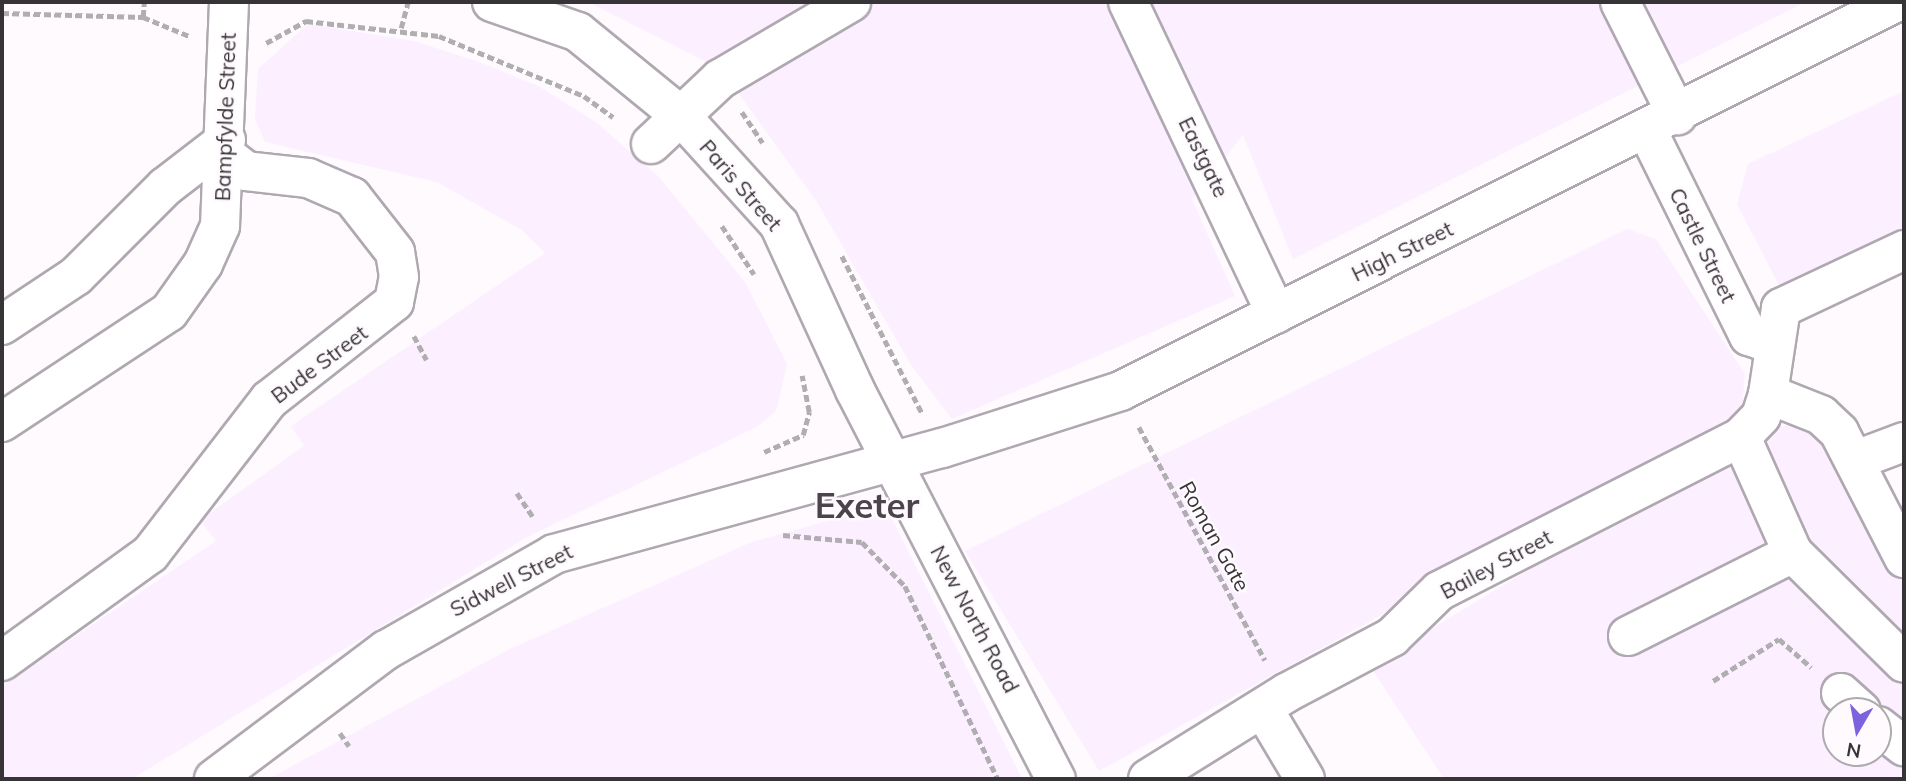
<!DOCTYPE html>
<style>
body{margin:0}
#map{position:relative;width:1906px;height:781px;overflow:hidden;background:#fefafe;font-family:Mulish,sans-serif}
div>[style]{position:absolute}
.built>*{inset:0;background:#fcefff}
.path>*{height:4.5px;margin-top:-2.25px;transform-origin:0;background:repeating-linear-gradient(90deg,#b1aeb2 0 7px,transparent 0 10.5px)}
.roads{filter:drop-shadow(2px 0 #b0a8b1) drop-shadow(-2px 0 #b0a8b1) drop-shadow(0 2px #b0a8b1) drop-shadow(0 -2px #b0a8b1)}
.minor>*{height:38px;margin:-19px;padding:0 19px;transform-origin:19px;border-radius:19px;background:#fff}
.major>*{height:38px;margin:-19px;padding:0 19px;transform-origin:19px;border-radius:19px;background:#fff}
span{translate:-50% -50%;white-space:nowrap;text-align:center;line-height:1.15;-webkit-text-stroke:5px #fefafe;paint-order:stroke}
.street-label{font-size:21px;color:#373438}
.town-label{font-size:35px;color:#4b444c;font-weight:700}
.frame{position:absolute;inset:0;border:4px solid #373438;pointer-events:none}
.north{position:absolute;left:1822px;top:697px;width:70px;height:70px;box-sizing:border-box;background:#fefafe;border:2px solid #aeabaf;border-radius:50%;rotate:190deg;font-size:19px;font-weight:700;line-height:28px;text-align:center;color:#373438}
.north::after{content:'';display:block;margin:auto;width:24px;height:32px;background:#7d62dd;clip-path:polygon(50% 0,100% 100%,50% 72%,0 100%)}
</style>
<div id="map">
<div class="built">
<div style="clip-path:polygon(588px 2px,1806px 2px,1293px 259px,1243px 135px,1192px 199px,1235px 296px,952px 419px,911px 365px,817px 202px,721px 69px)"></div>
<div style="clip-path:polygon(308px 24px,414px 41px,479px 62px,538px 86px,597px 123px,659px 177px,745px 282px,787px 364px,776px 411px,757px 427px,527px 537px,132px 779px,2px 779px,2px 686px,216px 541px,200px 520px,304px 446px,291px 426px,545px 253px,522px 230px,437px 182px,265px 142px,255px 119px,258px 69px)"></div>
<div style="clip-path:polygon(1904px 91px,1904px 230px,1780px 287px,1737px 204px,1748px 164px)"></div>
<div style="clip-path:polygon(1627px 229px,1656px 239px,1745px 374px,1741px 416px,1099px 771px,965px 551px)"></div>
<div style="clip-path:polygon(evenodd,1803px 424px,1831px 446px,1904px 588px,1904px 779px,1444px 779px,1370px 666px,1763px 428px,1803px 424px,1836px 711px,1878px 711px,1878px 753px,1836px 753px,1836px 711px)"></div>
<div style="clip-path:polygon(888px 511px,1022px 779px,268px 779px,510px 649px,752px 542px,852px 514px)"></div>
</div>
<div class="path">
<div style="left:2px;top:13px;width:141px;rotate:1.6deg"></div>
<div style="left:143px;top:17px;width:50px;rotate:22.4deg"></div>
<div style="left:143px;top:17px;width:15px;rotate:-86deg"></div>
<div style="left:401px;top:28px;width:27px;rotate:-75deg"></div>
<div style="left:266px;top:43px;width:46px;rotate:-28.8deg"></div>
<div style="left:306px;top:21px;width:134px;rotate:6.4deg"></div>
<div style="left:439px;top:36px;width:157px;rotate:22.5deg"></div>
<div style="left:584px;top:96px;width:36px;rotate:36deg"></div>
<div style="left:742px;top:112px;width:37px;rotate:56deg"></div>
<div style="left:722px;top:226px;width:58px;rotate:56.3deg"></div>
<div style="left:842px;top:256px;width:176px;rotate:63deg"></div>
<div style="left:414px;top:336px;width:27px;rotate:62deg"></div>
<div style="left:1139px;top:427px;width:265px;rotate:61.6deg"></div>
<div style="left:764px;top:452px;width:43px;rotate:-23.6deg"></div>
<div style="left:803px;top:435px;width:24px;rotate:-75deg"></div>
<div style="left:809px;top:412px;width:37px;rotate:-101deg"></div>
<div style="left:517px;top:493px;width:30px;rotate:56deg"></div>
<div style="left:783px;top:535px;width:79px;rotate:5.1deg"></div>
<div style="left:862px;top:542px;width:62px;rotate:45.7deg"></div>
<div style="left:905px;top:586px;width:214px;rotate:64.3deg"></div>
<div style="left:1713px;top:681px;width:78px;rotate:-32.5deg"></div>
<div style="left:1779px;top:639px;width:43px;rotate:41.2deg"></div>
<div style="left:340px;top:733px;width:16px;rotate:55deg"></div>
</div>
<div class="roads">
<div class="minor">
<div style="left:1128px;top:2px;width:345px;rotate:64.6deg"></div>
<div style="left:1620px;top:2px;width:127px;rotate:63.2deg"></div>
<div style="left:1647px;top:130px;width:230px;rotate:63.7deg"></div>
<div style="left:1749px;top:336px;width:27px;rotate:20deg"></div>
<div style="left:651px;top:144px;width:95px;rotate:-43.3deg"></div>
<div style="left:720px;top:79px;width:152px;rotate:-30.4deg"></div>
<div style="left:2px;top:325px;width:89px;rotate:-33.5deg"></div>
<div style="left:76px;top:276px;width:126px;rotate:-45deg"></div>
<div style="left:165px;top:187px;width:77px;rotate:-37.6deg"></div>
<div style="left:1768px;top:394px;width:57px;rotate:21.6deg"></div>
<div style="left:1821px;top:415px;width:25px;rotate:43deg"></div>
<div style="left:1839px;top:432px;width:142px;rotate:62.7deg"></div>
<div style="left:2px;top:422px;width:200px;rotate:-33.4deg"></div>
<div style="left:169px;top:312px;width:59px;rotate:-54.7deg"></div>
<div style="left:203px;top:264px;width:42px;rotate:-65.9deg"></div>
<div style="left:220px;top:226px;width:224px;rotate:-87.7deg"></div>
<div style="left:1741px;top:437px;width:127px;rotate:65.9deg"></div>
<div style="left:1793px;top:553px;width:156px;rotate:44.7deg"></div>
<div style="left:1856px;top:460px;width:51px;rotate:-20.6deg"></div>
<div style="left:1628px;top:636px;width:185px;rotate:-26.7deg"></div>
<div style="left:2px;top:661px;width:183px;rotate:-35.9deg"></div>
<div style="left:150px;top:554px;width:195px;rotate:-52.3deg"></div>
<div style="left:269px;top:400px;width:159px;rotate:-38.1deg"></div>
<div style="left:394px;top:302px;width:25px;rotate:-79deg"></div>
<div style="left:399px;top:277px;width:25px;rotate:-99deg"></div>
<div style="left:395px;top:252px;width:70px;rotate:-128deg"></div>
<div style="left:352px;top:197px;width:48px;rotate:-156.6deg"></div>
<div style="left:308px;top:178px;width:62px;rotate:-173.6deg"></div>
<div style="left:246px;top:171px;width:24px;rotate:-142deg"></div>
<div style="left:1841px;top:693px;width:27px;rotate:42deg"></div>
<div style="left:1265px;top:712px;width:78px;rotate:59.2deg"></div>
<div style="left:1878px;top:726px;width:33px;rotate:38deg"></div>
<div style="left:214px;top:779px;width:215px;rotate:-36.9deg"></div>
<div style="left:386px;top:650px;width:193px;rotate:-29.7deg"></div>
<div style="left:554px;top:554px;width:402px;rotate:-15.3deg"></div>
<div style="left:942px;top:448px;width:188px;rotate:-17.7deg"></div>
<div style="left:1121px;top:391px;width:867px;rotate:-26.65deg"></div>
<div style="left:1148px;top:779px;width:163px;rotate:-31.9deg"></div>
<div style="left:1286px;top:693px;width:120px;rotate:-27.8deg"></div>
<div style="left:1392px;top:637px;width:66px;rotate:-44.4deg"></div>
<div style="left:1439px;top:591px;width:339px;rotate:-27deg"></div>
<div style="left:1741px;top:437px;width:29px;rotate:-46deg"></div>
<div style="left:1761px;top:416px;width:23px;rotate:-72deg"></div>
<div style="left:1768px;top:394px;width:87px;rotate:-81.4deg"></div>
<div style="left:1781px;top:308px;width:136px;rotate:-25.2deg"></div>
</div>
<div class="major">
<div style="left:492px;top:2px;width:91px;rotate:19.2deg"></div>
<div style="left:578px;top:32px;width:133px;rotate:39.2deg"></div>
<div style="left:681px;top:116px;width:146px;rotate:47.8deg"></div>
<div style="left:779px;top:224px;width:183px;rotate:65.4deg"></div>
<div style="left:855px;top:390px;width:438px;rotate:62.7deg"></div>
</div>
</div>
<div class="street-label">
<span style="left:225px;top:117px;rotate:-88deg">Bampfylde Street</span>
<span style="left:1204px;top:157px;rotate:64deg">Eastgate</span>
<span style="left:741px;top:185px;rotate:49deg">Paris Street</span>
<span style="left:1703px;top:245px;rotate:64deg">Castle Street</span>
<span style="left:1402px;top:251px;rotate:-26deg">High Street</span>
<span style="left:319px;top:364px;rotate:-37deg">Bude Street</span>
<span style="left:1215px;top:536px;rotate:61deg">Roman Gate</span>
<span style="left:1496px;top:564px;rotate:-28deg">Bailey Street</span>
<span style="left:511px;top:580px;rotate:-27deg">Sidwell Street</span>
<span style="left:975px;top:619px;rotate:62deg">New North Road</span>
</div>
<div class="town-label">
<span style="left:867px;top:505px">Exeter</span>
</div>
<div class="frame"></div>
<div class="north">N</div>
</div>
